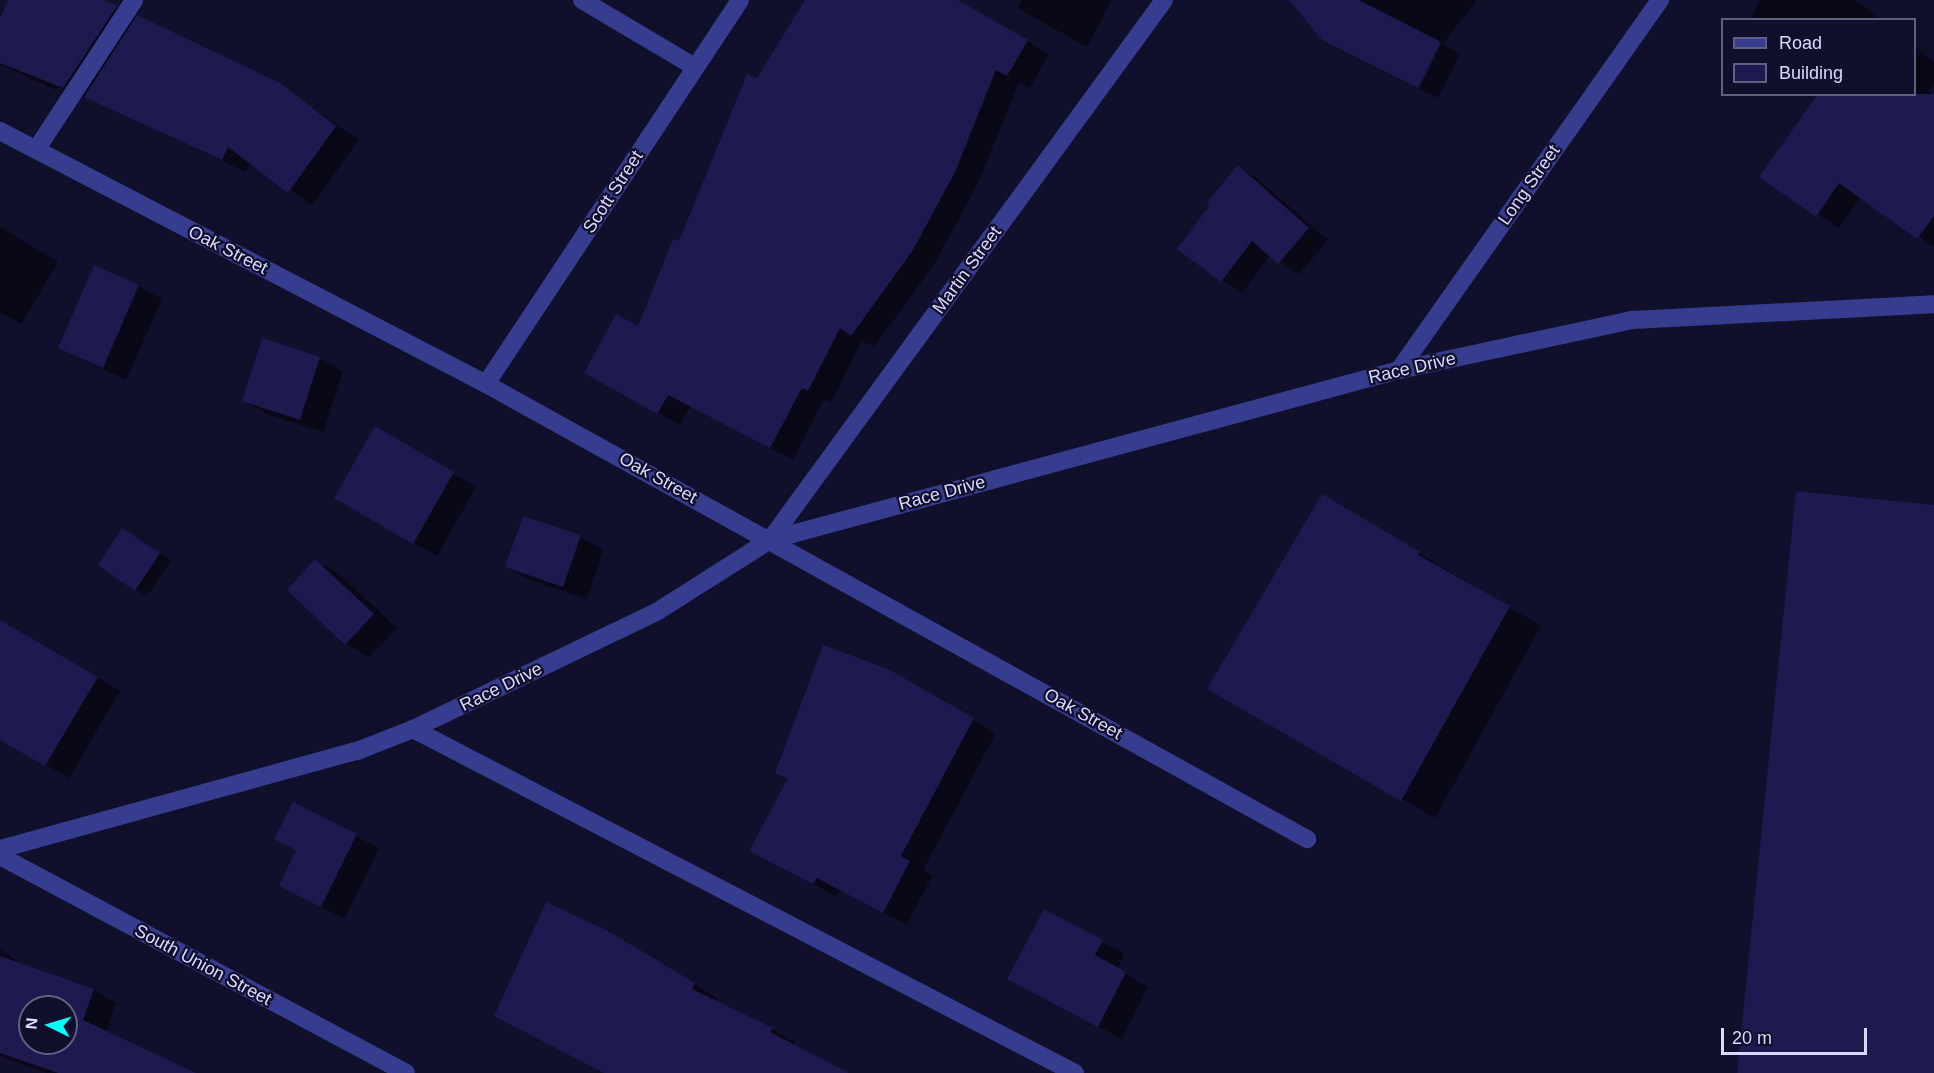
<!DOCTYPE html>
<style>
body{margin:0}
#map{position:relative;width:1934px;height:1073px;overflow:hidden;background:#100f2c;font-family:Helvetica,sans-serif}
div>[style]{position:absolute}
.shadow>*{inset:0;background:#0007}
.building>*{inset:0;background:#1e194e}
.lane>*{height:18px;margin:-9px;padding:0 9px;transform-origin:9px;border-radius:9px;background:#363d8e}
.street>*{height:18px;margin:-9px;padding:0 9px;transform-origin:9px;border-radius:9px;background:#363d8e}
span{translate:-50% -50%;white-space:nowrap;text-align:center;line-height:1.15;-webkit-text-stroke:4.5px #100f2c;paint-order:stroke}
.street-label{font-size:18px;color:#dadaff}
.legend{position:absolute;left:1721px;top:18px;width:195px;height:78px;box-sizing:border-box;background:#100f2c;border:2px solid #616080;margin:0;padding:8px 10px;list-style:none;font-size:18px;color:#dadaff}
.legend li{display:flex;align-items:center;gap:12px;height:30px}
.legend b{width:30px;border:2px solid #616080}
.north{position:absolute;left:18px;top:995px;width:60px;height:60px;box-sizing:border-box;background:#100f2c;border:2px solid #616080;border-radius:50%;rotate:275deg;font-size:16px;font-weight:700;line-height:24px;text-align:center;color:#dadaff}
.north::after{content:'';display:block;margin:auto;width:21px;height:27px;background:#06fffb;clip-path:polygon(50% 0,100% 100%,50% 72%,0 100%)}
.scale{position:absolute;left:1721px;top:1028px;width:146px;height:27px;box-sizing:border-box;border:3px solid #dadaff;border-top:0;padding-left:8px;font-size:18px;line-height:21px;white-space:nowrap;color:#dadaff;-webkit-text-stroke:4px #100f2c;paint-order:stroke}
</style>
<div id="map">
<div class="shadow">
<div style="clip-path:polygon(10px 0,100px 0,278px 84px,359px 140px,312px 205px,250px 162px,246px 172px,85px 97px,58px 87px,56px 90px,0 64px,0 22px)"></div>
<div style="clip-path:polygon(818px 0,959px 0,1049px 54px,1030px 88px,1019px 82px,978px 183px,935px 263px,874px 347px,862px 341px,831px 402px,824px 399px,793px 460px,690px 406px,680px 425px,586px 372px,638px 328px,758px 80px)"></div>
<div style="clip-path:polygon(1022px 0,1112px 0,1087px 47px,1018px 8px)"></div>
<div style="clip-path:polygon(1291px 0,1477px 0,1443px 44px,1460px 54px,1438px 98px,1419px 89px,1443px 41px,1416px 87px,1330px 43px)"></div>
<div style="clip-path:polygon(1760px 0,1856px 0,1881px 20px,1750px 20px)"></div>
<div style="clip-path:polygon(1914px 46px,1934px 61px,1934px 85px,1928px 92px,1934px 95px,1934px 247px,1861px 197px,1839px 228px,1761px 177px,1914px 94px)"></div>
<div style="clip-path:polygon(1238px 167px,1258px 179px,1328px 240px,1299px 274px,1270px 255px,1242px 293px,1180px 249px)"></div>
<div style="clip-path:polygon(0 227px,58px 262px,21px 324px,0 312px)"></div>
<div style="clip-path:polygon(139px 286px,162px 299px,126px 380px,60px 348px)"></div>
<div style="clip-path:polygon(263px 340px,320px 358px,343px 372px,323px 432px,267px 414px,244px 400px)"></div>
<div style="clip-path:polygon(375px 428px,476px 487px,437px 556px,336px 498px)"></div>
<div style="clip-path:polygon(1323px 496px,1541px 626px,1435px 818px,1209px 688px)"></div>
<div style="clip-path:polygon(134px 536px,171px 560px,147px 596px,136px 590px)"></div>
<div style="clip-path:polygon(580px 537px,603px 550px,587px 599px,530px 580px,507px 567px)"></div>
<div style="clip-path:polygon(316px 561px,339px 574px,397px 628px,369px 657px,346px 644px,289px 590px)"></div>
<div style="clip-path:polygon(0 620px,120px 691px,69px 778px,0 738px)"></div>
<div style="clip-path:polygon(887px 670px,996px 733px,923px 870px,932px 876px,907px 925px,841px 890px,836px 896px,774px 864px,789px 779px,777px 772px)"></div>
<div style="clip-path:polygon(356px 836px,379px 849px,344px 919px,281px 885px)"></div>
<div style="clip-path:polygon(1044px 911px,1125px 954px,1117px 969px,1148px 987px,1122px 1039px,1032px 991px)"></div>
<div style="clip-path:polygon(631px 946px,717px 998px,715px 1002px,772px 1029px,795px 1042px,793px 1046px,846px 1073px,606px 1073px)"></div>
<div style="clip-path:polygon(evenodd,0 949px,24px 966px,93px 990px,116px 1003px,106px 1033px,192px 1073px,47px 1073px,0 1056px,0 949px,30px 1007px,66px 1007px,66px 1043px,30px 1043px,30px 1007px)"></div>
</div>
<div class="building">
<div style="clip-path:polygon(8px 0,104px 0,117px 6px,63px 88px,0 63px,0 18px)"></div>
<div style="clip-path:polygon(805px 0,958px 0,1028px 40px,1007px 76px,996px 70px,956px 170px,913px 250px,851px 336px,840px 328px,808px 391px,802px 388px,770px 448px,668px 395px,657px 414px,584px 373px,616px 314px,638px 326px,673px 239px,679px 241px,747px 74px,757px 78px)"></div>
<div style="clip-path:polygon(1289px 0,1359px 0,1441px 42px,1418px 88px,1322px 40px)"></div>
<div style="clip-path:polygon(137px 15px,280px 83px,336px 126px,288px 193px,228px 147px,222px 160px,84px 97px)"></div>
<div style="clip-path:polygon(1818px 94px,1934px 94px,1934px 216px,1917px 239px,1839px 183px,1816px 217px,1759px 177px)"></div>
<div style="clip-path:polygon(1238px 165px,1309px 228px,1278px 264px,1252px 241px,1221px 282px,1177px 249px,1210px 205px,1207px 202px)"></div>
<div style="clip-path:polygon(94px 265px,139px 285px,103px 368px,58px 348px)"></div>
<div style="clip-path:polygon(262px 338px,320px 357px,300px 420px,242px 401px)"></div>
<div style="clip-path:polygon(375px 426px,454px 472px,413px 544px,334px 498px)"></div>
<div style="clip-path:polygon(1796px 491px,1934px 505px,1934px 1073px,1737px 1073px)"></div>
<div style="clip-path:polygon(1322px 494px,1420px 552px,1418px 555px,1510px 606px,1401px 801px,1207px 689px)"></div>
<div style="clip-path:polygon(523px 516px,581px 535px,563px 587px,505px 567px)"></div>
<div style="clip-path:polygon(122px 528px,160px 553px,135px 591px,98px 565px)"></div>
<div style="clip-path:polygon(315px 559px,374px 614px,345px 645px,287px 590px)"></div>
<div style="clip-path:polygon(0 620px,98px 677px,45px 766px,0 740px)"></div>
<div style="clip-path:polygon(823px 645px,888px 669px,974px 718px,901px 856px,910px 861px,883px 913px,817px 878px,813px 884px,749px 851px,788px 778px,775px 773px)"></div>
<div style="clip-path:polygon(293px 802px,357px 834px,321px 907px,279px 886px,296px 850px,274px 839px)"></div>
<div style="clip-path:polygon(546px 902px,608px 931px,695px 983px,692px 989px,773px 1028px,770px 1032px,849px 1073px,604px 1073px,494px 1016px)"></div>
<div style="clip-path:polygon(1044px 909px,1103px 940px,1095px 955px,1126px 972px,1098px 1027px,1007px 979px)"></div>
<div style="clip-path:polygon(evenodd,0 956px,94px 989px,83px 1020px,196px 1073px,58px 1073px,0 1053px,0 956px,30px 1007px,66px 1007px,66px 1043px,30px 1043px,30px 1007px)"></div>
</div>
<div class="lane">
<div style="left:582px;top:0;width:131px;rotate:30.7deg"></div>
<div style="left:36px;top:150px;width:179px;rotate:-56.8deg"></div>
<div style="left:413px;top:729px;width:746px;rotate:27.46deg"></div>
</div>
<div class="street">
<div style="left:0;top:131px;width:548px;rotate:27.5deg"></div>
<div style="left:486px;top:384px;width:939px;rotate:29deg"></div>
<div style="left:1399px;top:370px;width:453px;rotate:-54.8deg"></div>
<div style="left:486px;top:384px;width:460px;rotate:-56.5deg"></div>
<div style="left:770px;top:540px;width:668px;rotate:-53.88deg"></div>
<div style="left:0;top:849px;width:370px;rotate:-15.4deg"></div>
<div style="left:357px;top:751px;width:60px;rotate:-21.4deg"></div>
<div style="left:413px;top:729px;width:272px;rotate:-25.7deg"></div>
<div style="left:658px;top:611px;width:133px;rotate:-32.4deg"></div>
<div style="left:770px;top:540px;width:652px;rotate:-15.12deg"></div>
<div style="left:1399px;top:370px;width:239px;rotate:-12.1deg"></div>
<div style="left:1633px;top:320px;width:301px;rotate:-3deg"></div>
<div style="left:0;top:856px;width:460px;rotate:28.1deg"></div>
</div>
<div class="street-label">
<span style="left:1529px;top:185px;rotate:-55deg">Long Street</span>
<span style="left:613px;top:192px;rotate:-57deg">Scott Street</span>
<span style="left:228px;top:250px;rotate:27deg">Oak Street</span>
<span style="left:967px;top:270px;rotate:-54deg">Martin Street</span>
<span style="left:1412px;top:368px;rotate:-13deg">Race Drive</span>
<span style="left:658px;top:478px;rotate:29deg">Oak Street</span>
<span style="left:942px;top:493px;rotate:-15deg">Race Drive</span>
<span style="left:501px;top:687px;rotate:-26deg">Race Drive</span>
<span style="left:1083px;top:714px;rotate:29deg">Oak Street</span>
<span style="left:203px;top:965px;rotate:28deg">South Union Street</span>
</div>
<ul class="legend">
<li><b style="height:8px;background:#363d8e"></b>Road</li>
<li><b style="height:16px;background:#1e194e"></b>Building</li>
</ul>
<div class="north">N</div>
<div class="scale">20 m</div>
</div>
